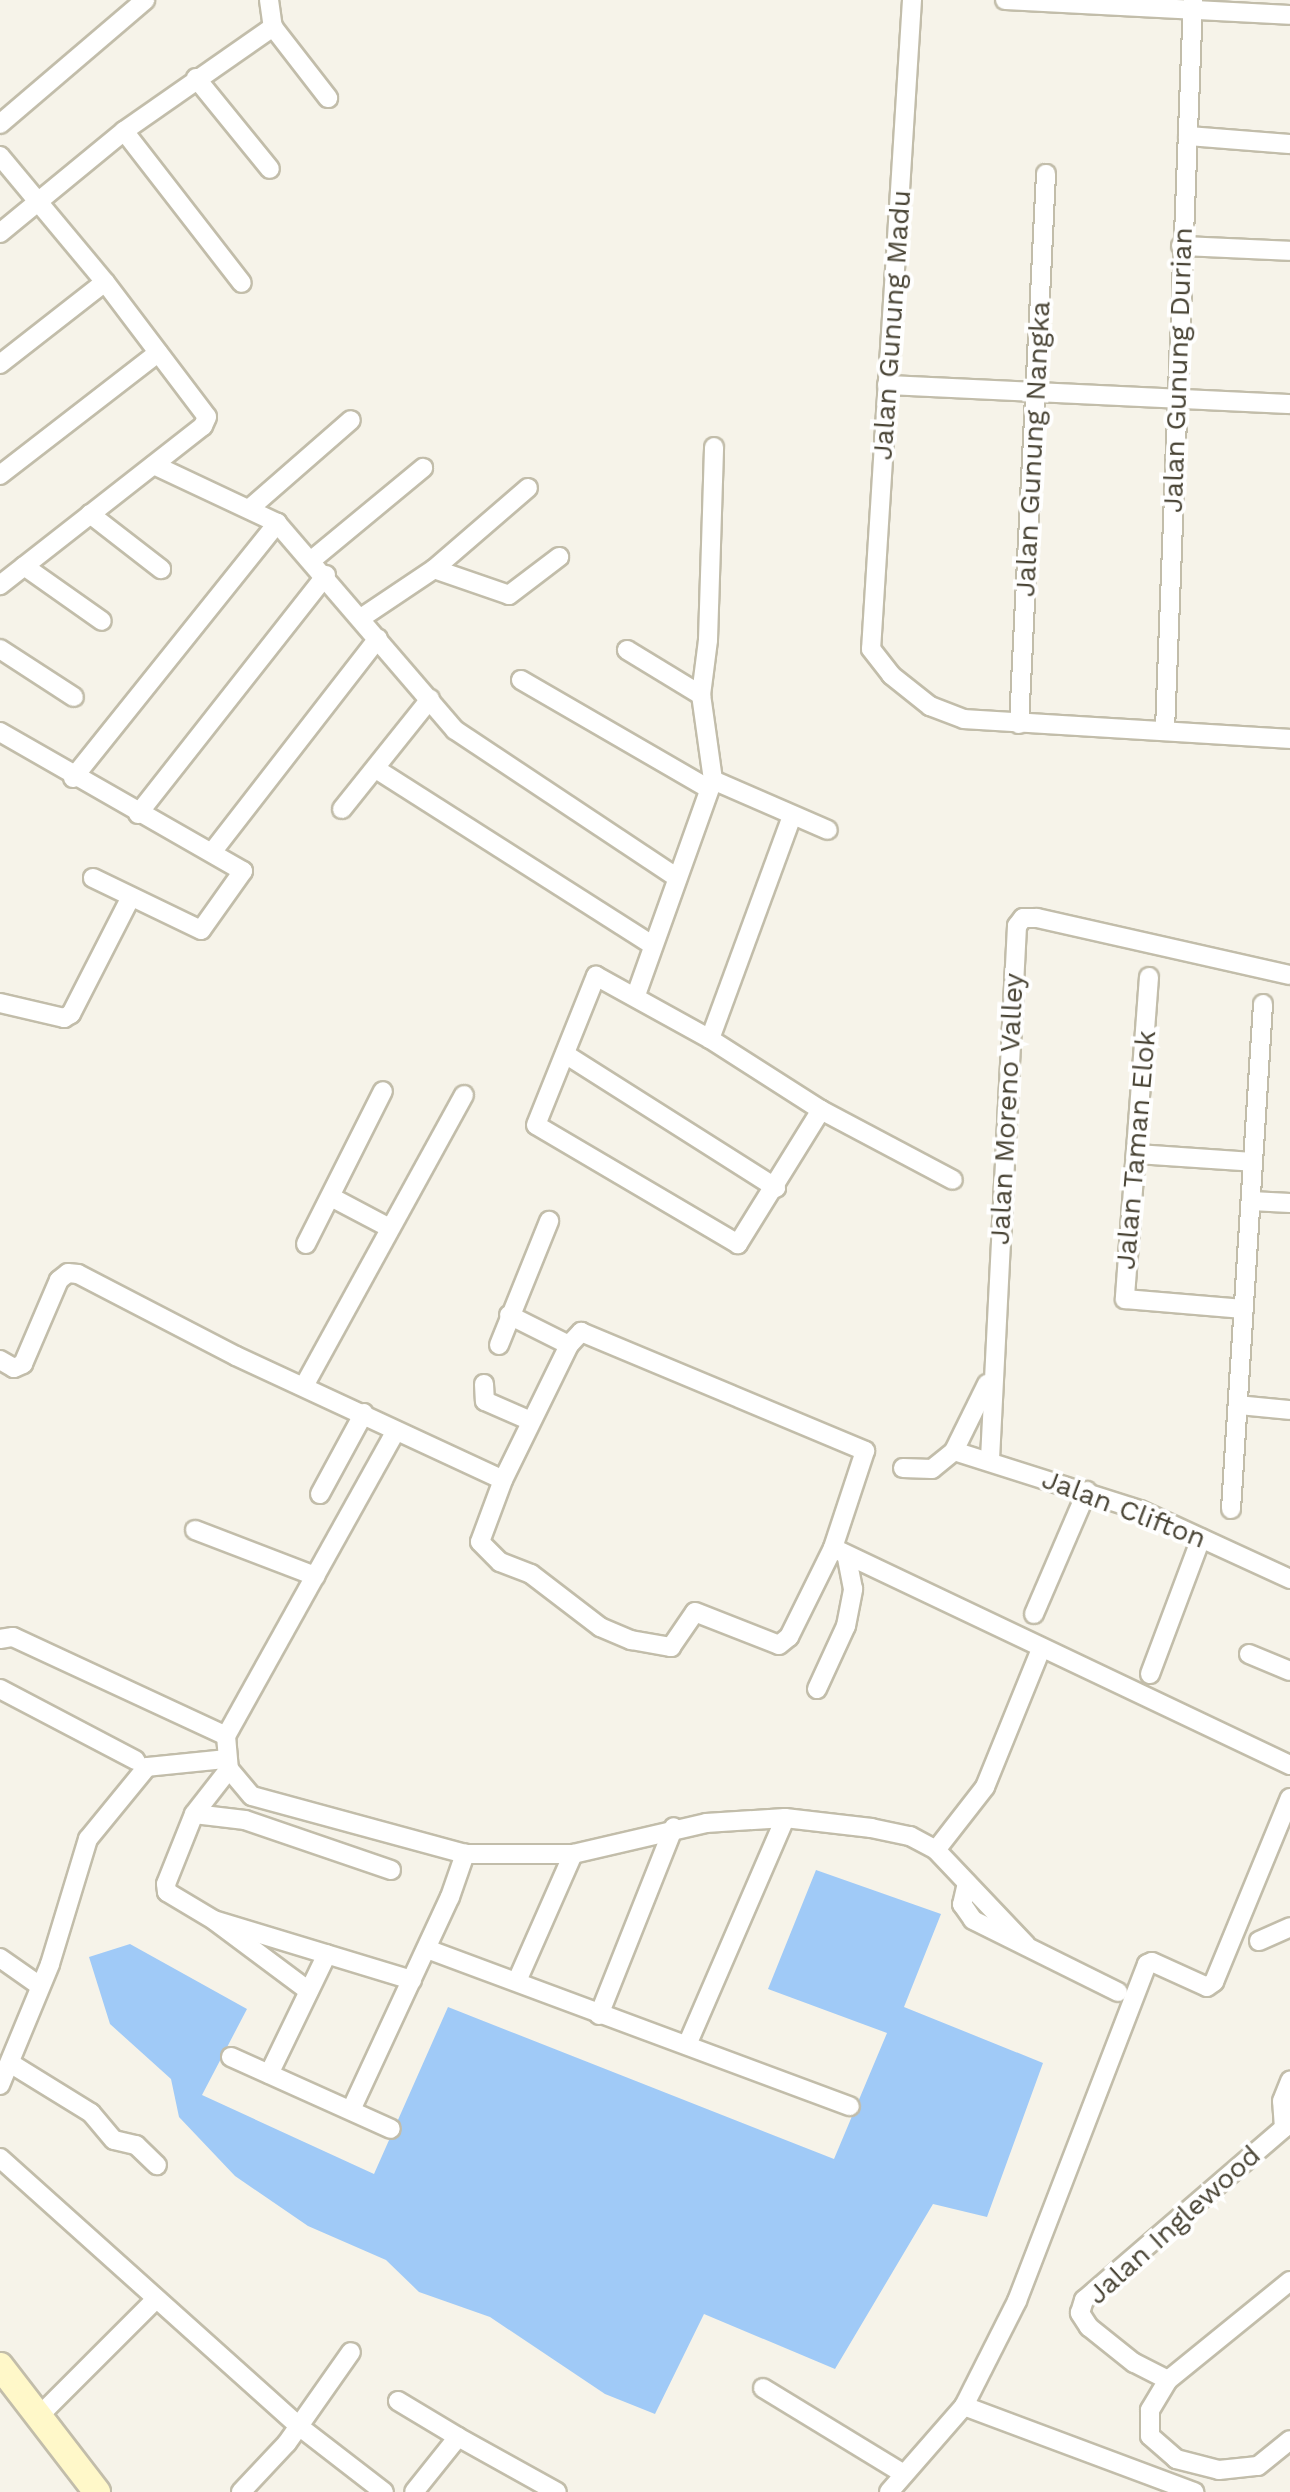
<!DOCTYPE html>
<style>
body{margin:0}
#map{position:relative;width:1290px;height:2492px;overflow:hidden;background:#f6f3e9;font-family:"Work Sans",sans-serif}
div>[style]{position:absolute}
.water>*{inset:0;background:#a0caf7}
.roads{filter:drop-shadow(2px 0 #c2bdaa) drop-shadow(-2px 0 #c2bdaa) drop-shadow(0 2px #c2bdaa) drop-shadow(0 -2px #c2bdaa)}
.street>*{height:18px;margin:-9px;padding:0 9px;transform-origin:9px;border-radius:9px;background:#fff}
.secondary>*{height:26px;margin:-13px;padding:0 13px;transform-origin:13px;border-radius:13px;background:#fff8c9}
span{translate:-50% -50%;white-space:nowrap;text-align:center;line-height:1.15;-webkit-text-stroke:8px #fff;paint-order:stroke}
.street-label{font-size:28px;color:#4a4536}
</style>
<div id="map">
<div class="water">
<div style="clip-path:polygon(816px 1870px,941px 1914px,904px 2007px,1043px 2063px,987px 2217px,933px 2204px,835px 2369px,704px 2314px,655px 2414px,605px 2394px,490px 2317px,419px 2292px,386px 2260px,308px 2226px,235px 2176px,179px 2117px,171px 2079px,110px 2024px,89px 1957px,130px 1944px,247px 2009px,202px 2095px,374px 2174px,448px 2007px,834px 2159px,887px 2033px,768px 1989px)"></div>
</div>
<div class="roads">
<div class="street">
<div style="left:269px;top:0;width:27px;rotate:82deg"></div>
<div style="left:273px;top:27px;width:90px;rotate:52.2deg"></div>
<div style="left:912px;top:0;width:650px;rotate:93.61deg"></div>
<div style="left:871px;top:649px;width:33px;rotate:52deg"></div>
<div style="left:891px;top:675px;width:50px;rotate:38.5deg"></div>
<div style="left:930px;top:706px;width:36px;rotate:21deg"></div>
<div style="left:964px;top:719px;width:327px;rotate:3.5deg"></div>
<div style="left:1005px;top:0;width:285px;rotate:3deg"></div>
<div style="left:196px;top:78px;width:117px;rotate:50.9deg"></div>
<div style="left:0;top:124px;width:191px;rotate:-40.5deg"></div>
<div style="left:124px;top:131px;width:192px;rotate:52.2deg"></div>
<div style="left:1188px;top:136px;width:102px;rotate:4.5deg"></div>
<div style="left:0;top:156px;width:164px;rotate:50.2deg"></div>
<div style="left:105px;top:282px;width:169px;rotate:52.9deg"></div>
<div style="left:207px;top:417px;width:10px;rotate:114deg"></div>
<div style="left:203px;top:426px;width:258px;rotate:141.9deg"></div>
<div style="left:0;top:233px;width:161px;rotate:-39.4deg"></div>
<div style="left:124px;top:131px;width:182px;rotate:-34.9deg"></div>
<div style="left:1181px;top:246px;width:109px;rotate:2.6deg"></div>
<div style="left:0;top:364px;width:133px;rotate:-38deg"></div>
<div style="left:887px;top:385px;width:403px;rotate:2.7deg"></div>
<div style="left:154px;top:465px;width:136px;rotate:25.2deg"></div>
<div style="left:277px;top:523px;width:273px;rotate:49.3deg"></div>
<div style="left:455px;top:730px;width:265px;rotate:33.6deg"></div>
<div style="left:0;top:475px;width:200px;rotate:-37.7deg"></div>
<div style="left:249px;top:509px;width:135px;rotate:-41.1deg"></div>
<div style="left:90px;top:514px;width:90px;rotate:37.8deg"></div>
<div style="left:313px;top:559px;width:143px;rotate:-39.6deg"></div>
<div style="left:24px;top:566px;width:95px;rotate:35.2deg"></div>
<div style="left:434px;top:569px;width:79px;rotate:19.1deg"></div>
<div style="left:509px;top:595px;width:63px;rotate:-37.2deg"></div>
<div style="left:361px;top:618px;width:88px;rotate:-33.9deg"></div>
<div style="left:434px;top:569px;width:124px;rotate:-40.8deg"></div>
<div style="left:0;top:649px;width:88px;rotate:33deg"></div>
<div style="left:627px;top:650px;width:87px;rotate:31.3deg"></div>
<div style="left:521px;top:680px;width:217px;rotate:30.1deg"></div>
<div style="left:1019px;top:724px;width:551px;rotate:-87.19deg"></div>
<div style="left:1165px;top:730px;width:731px;rotate:-87.8deg"></div>
<div style="left:0;top:732px;width:280px;rotate:29.8deg"></div>
<div style="left:243px;top:871px;width:72px;rotate:125.4deg"></div>
<div style="left:201px;top:930px;width:120px;rotate:-154.3deg"></div>
<div style="left:376px;top:769px;width:327px;rotate:32.5deg"></div>
<div style="left:73px;top:778px;width:327px;rotate:-51.3deg"></div>
<div style="left:713px;top:780px;width:125px;rotate:23.5deg"></div>
<div style="left:342px;top:809px;width:141px;rotate:-51.3deg"></div>
<div style="left:138px;top:814px;width:304px;rotate:-51.8deg"></div>
<div style="left:213px;top:851px;width:269px;rotate:-52.2deg"></div>
<div style="left:1149px;top:977px;width:323px;rotate:94.3deg"></div>
<div style="left:1125px;top:1299px;width:119px;rotate:4.8deg"></div>
<div style="left:636px;top:995px;width:228px;rotate:-70.3deg"></div>
<div style="left:713px;top:780px;width:86px;rotate:-98deg"></div>
<div style="left:701px;top:695px;width:55px;rotate:-82.7deg"></div>
<div style="left:708px;top:640px;width:193px;rotate:-88.2deg"></div>
<div style="left:0;top:1003px;width:66px;rotate:13.2deg"></div>
<div style="left:64px;top:1018px;width:8px;rotate:-30deg"></div>
<div style="left:71px;top:1014px;width:131px;rotate:-62.9deg"></div>
<div style="left:710px;top:1039px;width:238px;rotate:-69.8deg"></div>
<div style="left:565px;top:1054px;width:250px;rotate:32.4deg"></div>
<div style="left:821px;top:1110px;width:158px;rotate:121.8deg"></div>
<div style="left:738px;top:1244px;width:234px;rotate:-149.5deg"></div>
<div style="left:536px;top:1125px;width:161px;rotate:-68.1deg"></div>
<div style="left:596px;top:976px;width:130px;rotate:28.9deg"></div>
<div style="left:710px;top:1039px;width:132px;rotate:32.6deg"></div>
<div style="left:821px;top:1110px;width:149px;rotate:27.9deg"></div>
<div style="left:1137px;top:1154px;width:116px;rotate:3.9deg"></div>
<div style="left:331px;top:1197px;width:64px;rotate:27.8deg"></div>
<div style="left:1251px;top:1201px;width:39px;rotate:3deg"></div>
<div style="left:306px;top:1244px;width:171px;rotate:-63.3deg"></div>
<div style="left:509px;top:1315px;width:67px;rotate:26.6deg"></div>
<div style="left:499px;top:1345px;width:134px;rotate:-68deg"></div>
<div style="left:0;top:1360px;width:16px;rotate:30deg"></div>
<div style="left:14px;top:1368px;width:10px;rotate:-24deg"></div>
<div style="left:23px;top:1364px;width:91px;rotate:-66.8deg"></div>
<div style="left:59px;top:1280px;width:11px;rotate:-38deg"></div>
<div style="left:68px;top:1273px;width:10px;rotate:6deg"></div>
<div style="left:78px;top:1274px;width:178px;rotate:27.4deg"></div>
<div style="left:236px;top:1356px;width:294px;rotate:24.9deg"></div>
<div style="left:503px;top:1480px;width:150px;rotate:-63.9deg"></div>
<div style="left:569px;top:1345px;width:18px;rotate:-47deg"></div>
<div style="left:581px;top:1332px;width:308px;rotate:22.7deg"></div>
<div style="left:865px;top:1451px;width:102px;rotate:108.3deg"></div>
<div style="left:833px;top:1548px;width:506px;rotate:25.4deg"></div>
<div style="left:484px;top:1384px;width:17px;rotate:87deg"></div>
<div style="left:485px;top:1401px;width:50px;rotate:23.5deg"></div>
<div style="left:304px;top:1386px;width:332px;rotate:-61.2deg"></div>
<div style="left:1238px;top:1405px;width:52px;rotate:5.5deg"></div>
<div style="left:954px;top:1451px;width:195px;rotate:17.6deg"></div>
<div style="left:1140px;top:1510px;width:165px;rotate:24.7deg"></div>
<div style="left:990px;top:1459px;width:534px;rotate:-87.1deg"></div>
<div style="left:1017px;top:926px;width:10px;rotate:-53deg"></div>
<div style="left:1023px;top:918px;width:14px"></div>
<div style="left:1037px;top:918px;width:259px;rotate:12.7deg"></div>
<div style="left:903px;top:1468px;width:29px;rotate:2deg"></div>
<div style="left:932px;top:1469px;width:28px;rotate:-39deg"></div>
<div style="left:954px;top:1451px;width:75px;rotate:-63.8deg"></div>
<div style="left:503px;top:1480px;width:66px;rotate:110.4deg"></div>
<div style="left:480px;top:1542px;width:28px;rotate:45deg"></div>
<div style="left:500px;top:1562px;width:33px;rotate:21deg"></div>
<div style="left:531px;top:1574px;width:87px;rotate:37.5deg"></div>
<div style="left:600px;top:1627px;width:34px;rotate:23deg"></div>
<div style="left:631px;top:1640px;width:41px;rotate:9.9deg"></div>
<div style="left:671px;top:1647px;width:42px;rotate:-55.6deg"></div>
<div style="left:695px;top:1612px;width:90px;rotate:21.4deg"></div>
<div style="left:779px;top:1645px;width:13px;rotate:-39deg"></div>
<div style="left:789px;top:1637px;width:99px;rotate:-63.7deg"></div>
<div style="left:320px;top:1494px;width:92px;rotate:-61.5deg"></div>
<div style="left:1231px;top:1509px;width:506px;rotate:-86.37deg"></div>
<div style="left:195px;top:1530px;width:129px;rotate:21deg"></div>
<div style="left:1034px;top:1614px;width:134px;rotate:-66.7deg"></div>
<div style="left:0;top:1639px;width:13px;rotate:-9deg"></div>
<div style="left:13px;top:1637px;width:235px;rotate:24.9deg"></div>
<div style="left:226px;top:1736px;width:33px;rotate:85deg"></div>
<div style="left:229px;top:1769px;width:35px;rotate:50deg"></div>
<div style="left:252px;top:1796px;width:221px;rotate:15.2deg"></div>
<div style="left:465px;top:1854px;width:108px"></div>
<div style="left:573px;top:1854px;width:137px;rotate:-13.1deg"></div>
<div style="left:706px;top:1823px;width:79px;rotate:-3.6deg"></div>
<div style="left:785px;top:1818px;width:87px;rotate:6.6deg"></div>
<div style="left:871px;top:1828px;width:40px;rotate:12deg"></div>
<div style="left:910px;top:1836px;width:30px;rotate:28deg"></div>
<div style="left:936px;top:1850px;width:131px;rotate:46.5deg"></div>
<div style="left:1249px;top:1654px;width:44px;rotate:22.5deg"></div>
<div style="left:1150px;top:1674px;width:145px;rotate:-69.4deg"></div>
<div style="left:0;top:1689px;width:153px;rotate:27.7deg"></div>
<div style="left:817px;top:1689px;width:69px;rotate:-65.3deg"></div>
<div style="left:846px;top:1626px;width:38px;rotate:-79deg"></div>
<div style="left:853px;top:1589px;width:33px;rotate:-101deg"></div>
<div style="left:226px;top:1736px;width:348px;rotate:-60.9deg"></div>
<div style="left:194px;top:1814px;width:57px;rotate:-52.1deg"></div>
<div style="left:936px;top:1850px;width:80px;rotate:-52.1deg"></div>
<div style="left:985px;top:1787px;width:149px;rotate:-67.9deg"></div>
<div style="left:391px;top:1870px;width:154px;rotate:-161.1deg"></div>
<div style="left:245px;top:1820px;width:51px;rotate:-173.3deg"></div>
<div style="left:194px;top:1814px;width:75px;rotate:111.8deg"></div>
<div style="left:166px;top:1884px;width:8px;rotate:83deg"></div>
<div style="left:167px;top:1892px;width:55px;rotate:30.8deg"></div>
<div style="left:214px;top:1920px;width:207px;rotate:16.9deg"></div>
<div style="left:967px;top:1883px;width:22px;rotate:103deg"></div>
<div style="left:962px;top:1904px;width:19px;rotate:55deg"></div>
<div style="left:973px;top:1920px;width:162px;rotate:26.4deg"></div>
<div style="left:215px;top:1921px;width:117px;rotate:36.7deg"></div>
<div style="left:1259px;top:1941px;width:34px;rotate:-24deg"></div>
<div style="left:427px;top:1949px;width:451px;rotate:20.4deg"></div>
<div style="left:0;top:1958px;width:49px;rotate:35deg"></div>
<div style="left:517px;top:1981px;width:139px;rotate:-66.2deg"></div>
<div style="left:599px;top:2015px;width:202px;rotate:-68.3deg"></div>
<div style="left:687px;top:2045px;width:247px;rotate:-66.6deg"></div>
<div style="left:231px;top:2057px;width:175px;rotate:24.2deg"></div>
<div style="left:10px;top:2063px;width:95px;rotate:31.7deg"></div>
<div style="left:91px;top:2113px;width:35px;rotate:50deg"></div>
<div style="left:114px;top:2140px;width:23px;rotate:13deg"></div>
<div style="left:136px;top:2145px;width:29px;rotate:44deg"></div>
<div style="left:269px;top:2074px;width:133px;rotate:-64.2deg"></div>
<div style="left:0;top:2085px;width:131px;rotate:-67.5deg"></div>
<div style="left:50px;top:1964px;width:131px;rotate:-73.1deg"></div>
<div style="left:88px;top:1839px;width:93px;rotate:-50.7deg"></div>
<div style="left:147px;top:1767px;width:79px;rotate:-5.8deg"></div>
<div style="left:351px;top:2110px;width:235px;rotate:-65.1deg"></div>
<div style="left:450px;top:1897px;width:46px;rotate:-70.8deg"></div>
<div style="left:1284px;top:2128px;width:27px;rotate:-94deg"></div>
<div style="left:1282px;top:2101px;width:22px;rotate:-68deg"></div>
<div style="left:0;top:2158px;width:398px;rotate:41.9deg"></div>
<div style="left:296px;top:2424px;width:111px;rotate:37.7deg"></div>
<div style="left:1290px;top:2281px;width:157px;rotate:140.9deg"></div>
<div style="left:1168px;top:2380px;width:35px;rotate:121deg"></div>
<div style="left:1150px;top:2410px;width:26px;rotate:90deg"></div>
<div style="left:1150px;top:2436px;width:35px;rotate:41deg"></div>
<div style="left:1176px;top:2459px;width:44px;rotate:14.3deg"></div>
<div style="left:1219px;top:2470px;width:39px;rotate:-6deg"></div>
<div style="left:1258px;top:2466px;width:41px;rotate:-39.1deg"></div>
<div style="left:1168px;top:2380px;width:38px;rotate:-153deg"></div>
<div style="left:1134px;top:2363px;width:58px;rotate:-141.3deg"></div>
<div style="left:1089px;top:2327px;width:17px;rotate:-123deg"></div>
<div style="left:1080px;top:2313px;width:14px;rotate:-73deg"></div>
<div style="left:1084px;top:2300px;width:272px;rotate:-40.7deg"></div>
<div style="left:763px;top:2388px;width:165px;rotate:31.4deg"></div>
<div style="left:398px;top:2401px;width:70px;rotate:31deg"></div>
<div style="left:458px;top:2437px;width:70px;rotate:128.7deg"></div>
<div style="left:964px;top:2406px;width:246px;rotate:20.5deg"></div>
<div style="left:39px;top:2416px;width:165px;rotate:-45deg"></div>
<div style="left:458px;top:2437px;width:113px;rotate:29.1deg"></div>
<div style="left:241px;top:2492px;width:67px;rotate:-46.8deg"></div>
<div style="left:287px;top:2443px;width:111px;rotate:-54.9deg"></div>
<div style="left:889px;top:2492px;width:114px;rotate:-48.9deg"></div>
<div style="left:964px;top:2406px;width:118px;rotate:-63.2deg"></div>
<div style="left:1017px;top:2301px;width:361px;rotate:-68.9deg"></div>
<div style="left:1147px;top:1964px;width:5px;rotate:-22deg"></div>
<div style="left:1152px;top:1962px;width:60px;rotate:24.4deg"></div>
<div style="left:1207px;top:1987px;width:9px;rotate:-36deg"></div>
<div style="left:1214px;top:1982px;width:199px;rotate:-67.6deg"></div>
</div>
<div class="secondary">
<div style="left:0;top:2366px;width:159px;rotate:52.4deg"></div>
</div>
</div>
<div class="street-label">
<span style="left:892px;top:325px;rotate:-86deg">Jalan Gunung Madu</span>
<span style="left:1178px;top:370px;rotate:-88deg">Jalan Gunung Durian</span>
<span style="left:1033px;top:449px;rotate:-87deg">Jalan Gunung Nangka</span>
<span style="left:1007px;top:1109px;rotate:-87deg">Jalan Moreno Valley</span>
<span style="left:1136px;top:1150px;rotate:-85deg">Jalan Taman Elok</span>
<span style="left:1124px;top:1509px;rotate:21deg">Jalan Clifton</span>
<span style="left:1174px;top:2225px;rotate:-42deg">Jalan Inglewood</span>
</div>
</div>
